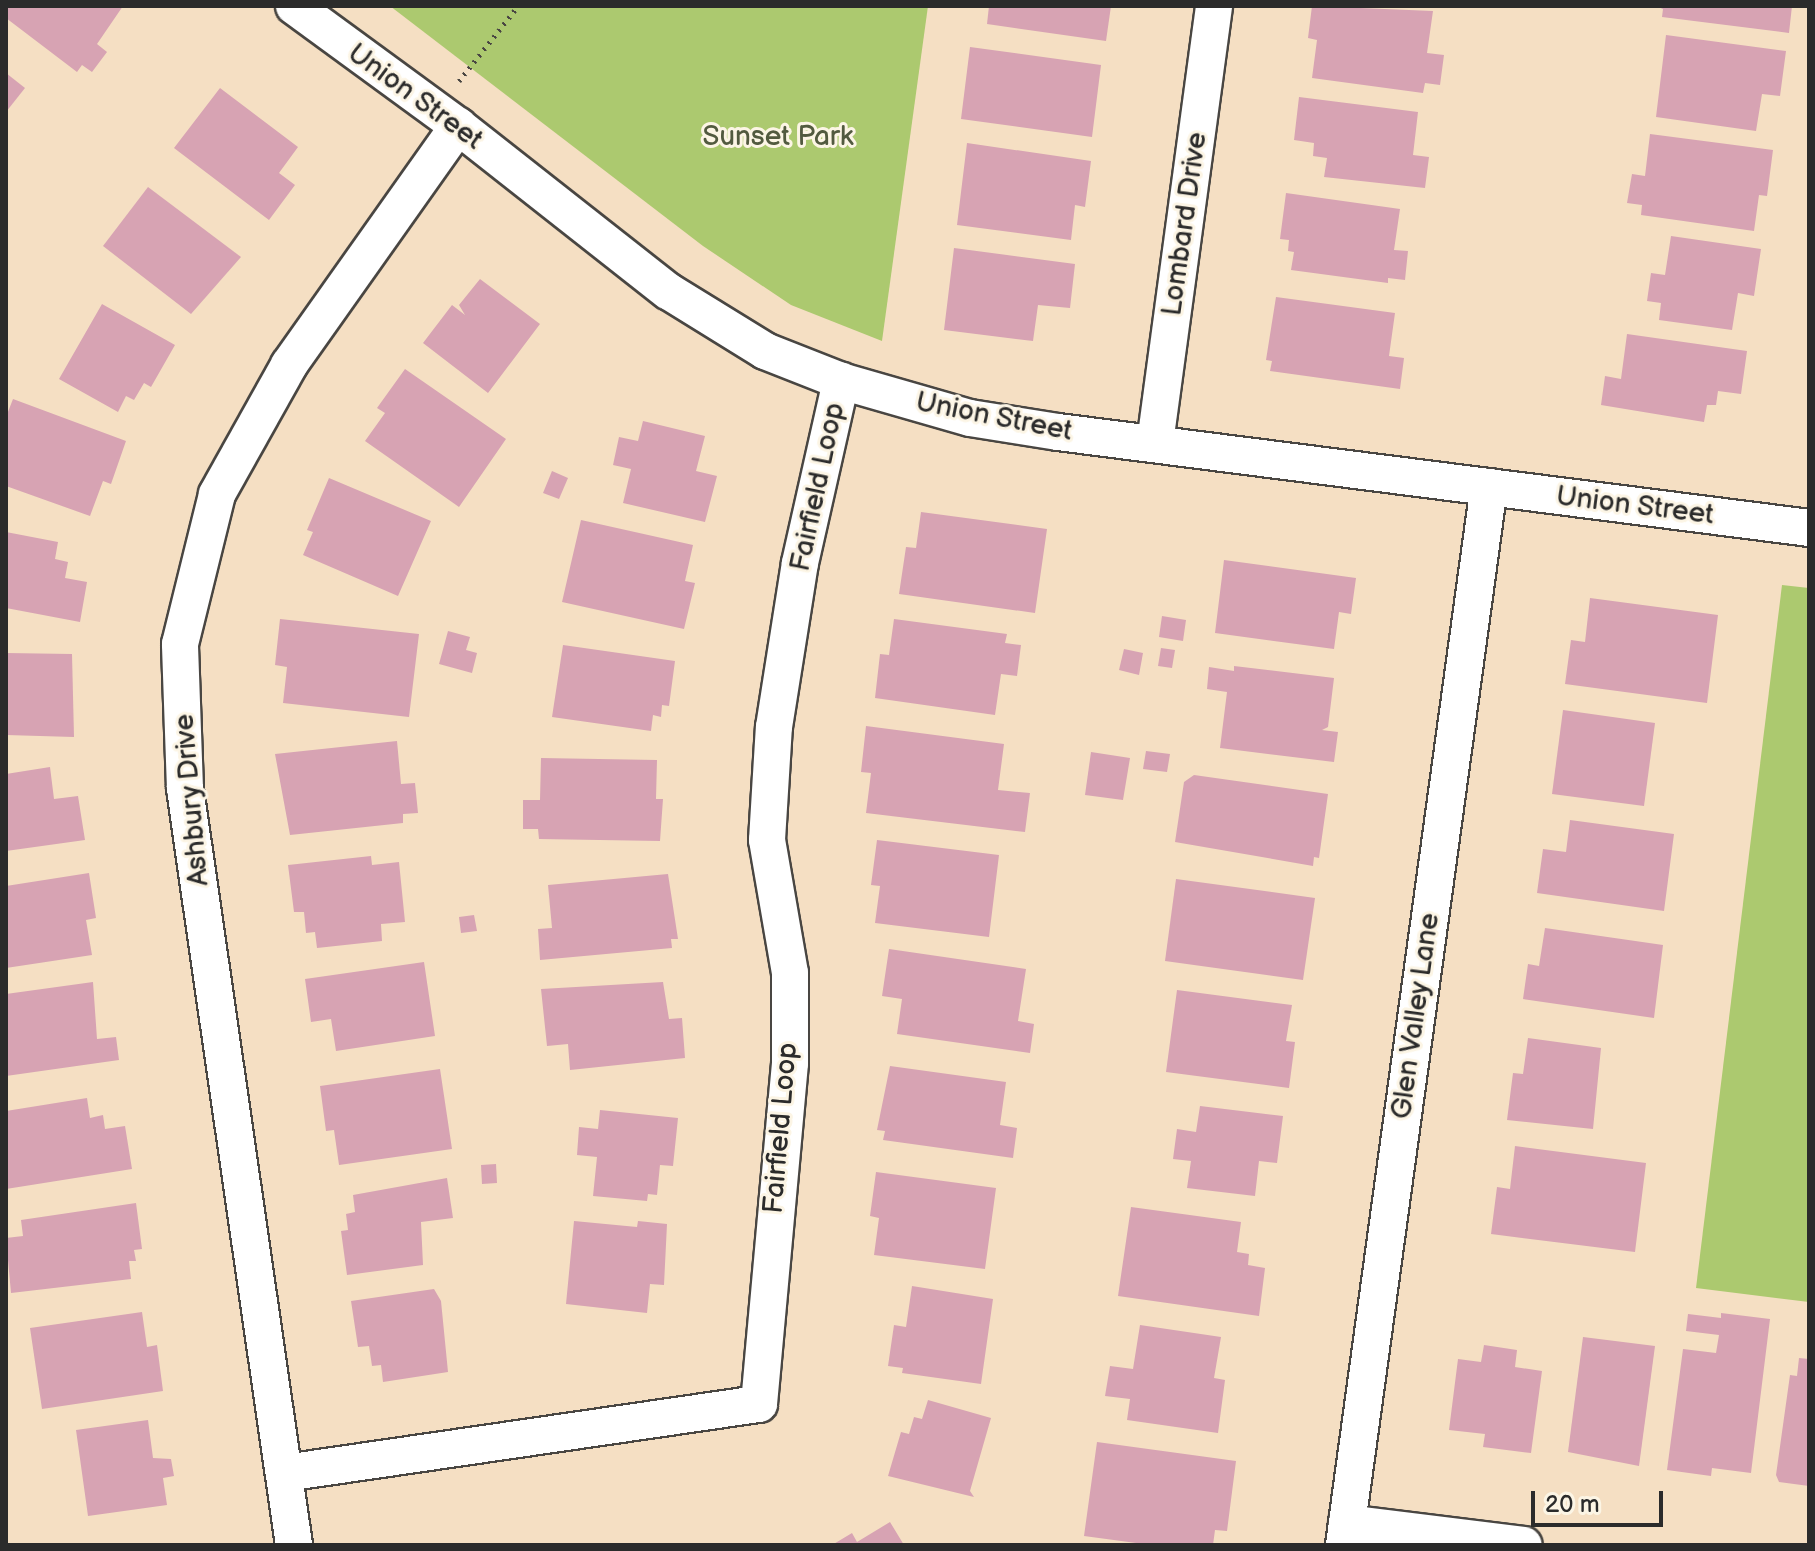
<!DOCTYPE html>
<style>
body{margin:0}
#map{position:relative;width:1815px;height:1551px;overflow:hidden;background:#f5dfc3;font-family:"Balsamiq Sans",sans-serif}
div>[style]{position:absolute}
.green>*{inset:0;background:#acc96f}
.building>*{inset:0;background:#d7a3b3}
.path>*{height:5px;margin-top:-2.5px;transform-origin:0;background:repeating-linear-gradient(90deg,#494642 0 2px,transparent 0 8px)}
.roads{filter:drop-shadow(2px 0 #494642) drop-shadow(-2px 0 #494642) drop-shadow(0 2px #494642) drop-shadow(0 -2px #494642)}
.street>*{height:36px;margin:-18px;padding:0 18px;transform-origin:18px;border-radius:18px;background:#fff}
span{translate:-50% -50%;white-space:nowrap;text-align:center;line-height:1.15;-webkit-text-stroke:6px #fcf5e5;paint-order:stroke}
.street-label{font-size:28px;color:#2b2b2b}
.park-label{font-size:28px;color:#525a3f}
.frame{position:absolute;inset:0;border:8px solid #2b2b2b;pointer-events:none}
.scale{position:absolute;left:1531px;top:1491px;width:132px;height:36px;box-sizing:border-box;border:4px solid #2b2b2b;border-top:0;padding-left:10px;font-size:24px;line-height:28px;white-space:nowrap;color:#2b2b2b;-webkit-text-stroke:6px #fcf5e5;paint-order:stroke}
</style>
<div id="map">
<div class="green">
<div style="clip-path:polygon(390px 6px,928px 6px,882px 341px,791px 305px,703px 246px)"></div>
<div style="clip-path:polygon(1782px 585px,1809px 588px,1809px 1302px,1696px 1288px)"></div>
</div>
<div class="building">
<div style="clip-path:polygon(6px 6px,123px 6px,97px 44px,107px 52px,92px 72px,82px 65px,77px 72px,6px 18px)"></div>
<div style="clip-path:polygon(989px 6px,1111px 6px,1106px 41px,987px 24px)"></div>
<div style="clip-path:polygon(1312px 6px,1433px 11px,1427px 53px,1444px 55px,1440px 85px,1425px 83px,1423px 93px,1312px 78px,1317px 40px,1308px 38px)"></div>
<div style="clip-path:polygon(1656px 6px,1792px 6px,1789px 33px,1662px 17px,1663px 9px)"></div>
<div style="clip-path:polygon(1666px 35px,1786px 51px,1780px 96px,1762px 94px,1756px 131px,1656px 117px)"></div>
<div style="clip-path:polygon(970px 47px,1101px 65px,1092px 137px,961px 119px)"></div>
<div style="clip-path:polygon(6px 73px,25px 88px,6px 112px)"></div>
<div style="clip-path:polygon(220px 88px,298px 147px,279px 173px,295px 185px,269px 220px,174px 148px)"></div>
<div style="clip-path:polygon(1299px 97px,1418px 112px,1413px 155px,1429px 157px,1425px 188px,1324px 177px,1327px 158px,1313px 156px,1314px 143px,1294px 140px)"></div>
<div style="clip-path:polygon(1650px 134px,1773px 150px,1767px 196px,1759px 195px,1754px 231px,1641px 215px,1642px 205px,1627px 203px,1632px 174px,1645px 176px)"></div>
<div style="clip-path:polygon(967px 143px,1091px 161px,1085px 207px,1075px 205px,1071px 240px,957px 225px)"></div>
<div style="clip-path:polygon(148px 187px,241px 257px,191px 314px,103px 246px)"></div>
<div style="clip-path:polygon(1286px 193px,1400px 209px,1394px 250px,1408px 251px,1405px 280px,1388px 278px,1388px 283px,1291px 270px,1294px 252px,1288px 251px,1289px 240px,1280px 239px)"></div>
<div style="clip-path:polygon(1671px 236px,1761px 249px,1754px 296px,1738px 293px,1732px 330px,1659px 320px,1661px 303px,1647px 301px,1651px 273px,1665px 275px)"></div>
<div style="clip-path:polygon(954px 248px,1075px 264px,1070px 308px,1038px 305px,1033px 341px,944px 330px)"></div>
<div style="clip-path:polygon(480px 279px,540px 324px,488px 393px,423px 343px,452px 305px,465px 315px,459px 305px)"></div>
<div style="clip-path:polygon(1276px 297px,1395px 313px,1389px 356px,1404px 358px,1400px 389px,1270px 371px,1272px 361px,1266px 360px)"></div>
<div style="clip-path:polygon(102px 304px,175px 345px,151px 387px,144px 383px,134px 400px,126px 396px,118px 412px,59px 379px)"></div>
<div style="clip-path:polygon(1627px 334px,1747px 351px,1741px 394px,1718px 391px,1716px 405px,1707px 405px,1704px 422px,1601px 405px,1605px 376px,1621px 379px)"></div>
<div style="clip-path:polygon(405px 369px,506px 439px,459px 507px,365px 441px,385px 413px,377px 408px)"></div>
<div style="clip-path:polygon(13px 399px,126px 441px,111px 484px,103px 481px,90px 516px,6px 486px,6px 417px)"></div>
<div style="clip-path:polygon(643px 421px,705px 436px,696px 471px,717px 476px,705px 522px,623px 503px,631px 469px,613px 465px,619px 437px,638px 441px)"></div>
<div style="clip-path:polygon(552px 471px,568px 478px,559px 499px,543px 493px)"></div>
<div style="clip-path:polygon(329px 478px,431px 521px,398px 596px,303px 555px,313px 532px,307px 530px)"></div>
<div style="clip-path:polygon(921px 512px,1047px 529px,1035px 613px,899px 594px,906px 547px,916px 548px)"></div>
<div style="clip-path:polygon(581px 520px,693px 545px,685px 581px,695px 583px,684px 629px,562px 602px)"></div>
<div style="clip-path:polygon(6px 532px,58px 542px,55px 559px,68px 562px,65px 578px,87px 582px,80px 622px,6px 608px)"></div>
<div style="clip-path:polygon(1224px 560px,1356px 578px,1351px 614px,1339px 612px,1334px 649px,1215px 633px)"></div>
<div style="clip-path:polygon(1590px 598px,1718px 615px,1707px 703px,1565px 684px,1571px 640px,1585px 642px)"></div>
<div style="clip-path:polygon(1162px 616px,1186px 620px,1183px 641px,1159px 637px)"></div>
<div style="clip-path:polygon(280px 619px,419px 634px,409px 717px,283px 703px,287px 667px,275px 665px)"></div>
<div style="clip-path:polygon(894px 619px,1007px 634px,1005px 643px,1021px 645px,1017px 676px,1001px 674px,995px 715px,875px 698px,880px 654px,889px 655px)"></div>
<div style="clip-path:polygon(448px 631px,470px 637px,466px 650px,477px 653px,472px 673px,439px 664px)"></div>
<div style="clip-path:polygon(563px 645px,675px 661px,669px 706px,662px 705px,661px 717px,653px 715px,651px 731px,552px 717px)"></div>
<div style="clip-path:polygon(1161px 648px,1175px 650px,1172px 668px,1158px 666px)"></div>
<div style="clip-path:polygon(1124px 649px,1143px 653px,1139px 675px,1119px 670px)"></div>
<div style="clip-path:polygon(6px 653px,72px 654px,74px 737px,6px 735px)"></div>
<div style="clip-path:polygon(1234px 666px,1334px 678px,1328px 727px,1322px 730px,1338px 732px,1334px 762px,1220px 748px,1227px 692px,1207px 689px,1209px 667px,1234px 671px)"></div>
<div style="clip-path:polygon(1563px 710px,1655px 723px,1644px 806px,1552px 794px)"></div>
<div style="clip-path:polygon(866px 726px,1004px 744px,998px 790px,1030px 793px,1025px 832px,866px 813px,871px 773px,861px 772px)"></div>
<div style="clip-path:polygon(397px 741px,401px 784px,415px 783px,418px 813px,403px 814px,403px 823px,290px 835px,275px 754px)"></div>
<div style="clip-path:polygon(1146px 751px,1170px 754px,1167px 772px,1143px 769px)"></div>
<div style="clip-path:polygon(1091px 752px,1130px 758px,1123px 800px,1085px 795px)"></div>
<div style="clip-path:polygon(541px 758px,657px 760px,656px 799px,663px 799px,660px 841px,539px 839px,538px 829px,523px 829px,523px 800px,540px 800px)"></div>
<div style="clip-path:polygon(50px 767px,54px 799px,78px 796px,85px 840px,6px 851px,6px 774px)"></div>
<div style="clip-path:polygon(1194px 775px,1328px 794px,1319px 858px,1314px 857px,1313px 866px,1175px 842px,1184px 782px)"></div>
<div style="clip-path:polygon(1570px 820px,1674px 834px,1664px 911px,1537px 893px,1543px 849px,1566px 852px)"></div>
<div style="clip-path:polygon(877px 840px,999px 855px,989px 937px,875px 923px,880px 886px,871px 885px)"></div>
<div style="clip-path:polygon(371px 856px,372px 865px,399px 862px,405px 922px,381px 924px,382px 941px,317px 948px,315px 932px,306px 933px,304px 912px,294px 912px,288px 865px)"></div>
<div style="clip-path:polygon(89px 873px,96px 918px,86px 920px,92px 955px,6px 968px,6px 886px)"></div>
<div style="clip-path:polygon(668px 874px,678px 939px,671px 939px,672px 948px,540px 960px,538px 929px,552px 928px,548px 885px)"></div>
<div style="clip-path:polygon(1176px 879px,1315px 898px,1303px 980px,1165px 961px)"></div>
<div style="clip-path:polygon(474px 915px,477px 931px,461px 933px,459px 917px)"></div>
<div style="clip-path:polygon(1545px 928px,1663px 945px,1654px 1018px,1523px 999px,1528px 964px,1539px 966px)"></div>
<div style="clip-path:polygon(889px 949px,1026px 969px,1018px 1021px,1034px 1024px,1030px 1053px,897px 1034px,902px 999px,882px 996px)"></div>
<div style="clip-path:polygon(424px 962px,435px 1036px,336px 1051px,331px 1019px,311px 1022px,305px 979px)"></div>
<div style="clip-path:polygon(93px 982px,97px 1039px,116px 1037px,119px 1060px,6px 1076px,6px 994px)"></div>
<div style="clip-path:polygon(663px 982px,669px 1019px,682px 1018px,685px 1058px,570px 1070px,568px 1044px,547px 1046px,541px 989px)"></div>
<div style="clip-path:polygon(1177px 990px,1292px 1005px,1286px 1041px,1295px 1042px,1289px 1088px,1166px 1072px)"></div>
<div style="clip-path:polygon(1528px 1038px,1601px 1048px,1593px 1129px,1507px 1120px,1513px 1073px,1523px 1074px)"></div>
<div style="clip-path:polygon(890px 1066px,1006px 1082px,1000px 1125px,1017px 1128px,1013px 1158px,883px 1140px,885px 1131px,877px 1130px)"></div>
<div style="clip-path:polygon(440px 1069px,452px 1149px,339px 1165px,334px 1130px,326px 1131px,320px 1086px)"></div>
<div style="clip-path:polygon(87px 1098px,90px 1118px,103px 1115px,105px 1129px,125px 1126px,132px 1169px,6px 1189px,6px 1111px)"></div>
<div style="clip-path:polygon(1200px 1106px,1283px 1116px,1277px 1163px,1259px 1161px,1255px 1196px,1187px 1188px,1191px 1161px,1173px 1159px,1177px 1129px,1196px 1132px)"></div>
<div style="clip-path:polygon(600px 1110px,678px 1118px,673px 1166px,660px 1165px,657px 1195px,648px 1194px,647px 1201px,593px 1196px,597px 1157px,577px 1155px,579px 1127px,598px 1129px)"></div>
<div style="clip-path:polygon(1515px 1146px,1646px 1163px,1635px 1252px,1491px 1234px,1497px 1187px,1510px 1189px)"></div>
<div style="clip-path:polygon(496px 1164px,497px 1183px,482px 1184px,481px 1165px)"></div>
<div style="clip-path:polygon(876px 1172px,996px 1188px,985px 1269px,874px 1255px,879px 1218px,870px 1216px)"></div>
<div style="clip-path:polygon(447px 1178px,453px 1218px,421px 1222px,423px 1265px,347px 1275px,341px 1231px,348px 1230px,346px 1214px,355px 1212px,353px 1195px)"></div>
<div style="clip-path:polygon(136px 1203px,142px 1249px,134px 1250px,136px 1261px,129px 1261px,131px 1279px,11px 1293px,6px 1238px,23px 1236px,21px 1220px)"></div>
<div style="clip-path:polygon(1131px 1207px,1241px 1222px,1237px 1252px,1249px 1254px,1248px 1265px,1265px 1268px,1259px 1316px,1118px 1296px)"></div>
<div style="clip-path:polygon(574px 1221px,637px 1227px,638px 1221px,667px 1224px,664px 1285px,650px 1284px,647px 1313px,566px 1304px)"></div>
<div style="clip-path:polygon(912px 1286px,993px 1299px,981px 1384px,902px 1373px,903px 1368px,888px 1366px,894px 1325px,906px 1327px)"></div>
<div style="clip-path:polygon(434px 1289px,441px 1301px,448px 1372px,383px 1382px,381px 1365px,372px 1366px,369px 1346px,358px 1347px,351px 1301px)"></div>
<div style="clip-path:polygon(142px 1312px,147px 1347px,157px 1345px,163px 1391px,42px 1409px,30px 1328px)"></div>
<div style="clip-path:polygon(1721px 1313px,1770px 1319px,1751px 1473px,1712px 1468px,1711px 1476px,1667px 1470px,1683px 1349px,1716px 1353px,1719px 1335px,1686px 1331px,1688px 1314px,1721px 1318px)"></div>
<div style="clip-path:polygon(1140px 1325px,1221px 1337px,1214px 1378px,1225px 1380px,1218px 1433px,1127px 1420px,1130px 1399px,1105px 1396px,1110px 1366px,1133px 1369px)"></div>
<div style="clip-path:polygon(1583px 1337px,1655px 1346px,1639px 1466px,1568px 1452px)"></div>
<div style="clip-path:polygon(1484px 1345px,1517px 1350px,1515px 1367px,1542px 1371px,1531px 1453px,1483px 1447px,1485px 1434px,1449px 1430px,1458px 1359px,1481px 1362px)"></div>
<div style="clip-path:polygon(1799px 1358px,1809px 1359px,1809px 1486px,1779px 1482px,1776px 1475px,1790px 1375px,1797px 1376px)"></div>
<div style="clip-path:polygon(928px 1400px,991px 1418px,970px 1491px,974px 1497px,888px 1476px,901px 1432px,909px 1434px,914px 1417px,922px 1419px)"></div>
<div style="clip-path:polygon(148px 1420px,153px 1458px,171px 1459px,174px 1476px,163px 1478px,167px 1505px,88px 1516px,76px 1430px)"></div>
<div style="clip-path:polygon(1097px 1442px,1236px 1461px,1227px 1531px,1215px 1530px,1213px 1545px,1151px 1545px,1084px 1536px)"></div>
<div style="clip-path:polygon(890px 1522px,904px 1545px,832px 1545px,852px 1533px,857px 1542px)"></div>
</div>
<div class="path">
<div style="left:459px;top:81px;width:95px;rotate:-51.8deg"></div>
</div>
<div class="roads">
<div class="street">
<div style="left:294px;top:6px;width:203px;rotate:36.2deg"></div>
<div style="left:458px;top:126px;width:267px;rotate:38.2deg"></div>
<div style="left:668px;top:291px;width:114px;rotate:31.7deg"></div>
<div style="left:765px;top:351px;width:82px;rotate:21.5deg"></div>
<div style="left:841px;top:381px;width:134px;rotate:16deg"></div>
<div style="left:970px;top:418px;width:89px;rotate:9deg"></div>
<div style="left:1058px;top:432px;width:757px;rotate:7.28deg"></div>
<div style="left:1155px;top:443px;width:441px;rotate:-82.3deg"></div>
<div style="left:285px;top:1473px;width:479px;rotate:-8.3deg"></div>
<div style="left:759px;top:1404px;width:342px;rotate:-84.8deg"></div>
<div style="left:790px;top:1063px;width:90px;rotate:-90deg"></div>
<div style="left:790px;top:973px;width:135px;rotate:-99.8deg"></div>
<div style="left:767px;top:840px;width:113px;rotate:-86.5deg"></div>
<div style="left:774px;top:727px;width:166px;rotate:-81deg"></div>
<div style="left:800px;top:563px;width:187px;rotate:-77.3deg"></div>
<div style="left:1347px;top:1523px;width:178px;rotate:7.1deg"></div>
<div style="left:294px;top:1545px;width:764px;rotate:-98.2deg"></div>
<div style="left:185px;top:789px;width:145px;rotate:-92deg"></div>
<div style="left:180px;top:644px;width:154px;rotate:-76.1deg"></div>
<div style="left:217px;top:494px;width:148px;rotate:-60.8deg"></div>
<div style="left:289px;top:365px;width:293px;rotate:-54.7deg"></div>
<div style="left:1344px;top:1545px;width:1068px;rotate:-82.2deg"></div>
</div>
</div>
<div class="street-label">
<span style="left:415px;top:97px;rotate:36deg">Union Street</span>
<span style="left:1185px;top:224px;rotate:-82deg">Lombard Drive</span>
<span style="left:994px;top:417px;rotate:11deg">Union Street</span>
<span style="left:818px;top:487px;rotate:-78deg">Fairfield Loop</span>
<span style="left:1635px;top:506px;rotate:7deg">Union Street</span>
<span style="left:192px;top:800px;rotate:-95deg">Ashbury Drive</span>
<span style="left:1416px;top:1016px;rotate:-82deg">Glen Valley Lane</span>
<span style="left:781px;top:1128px;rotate:-85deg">Fairfield Loop</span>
</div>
<div class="park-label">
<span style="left:778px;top:137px">Sunset Park</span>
</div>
<div class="frame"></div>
<div class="scale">20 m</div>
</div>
